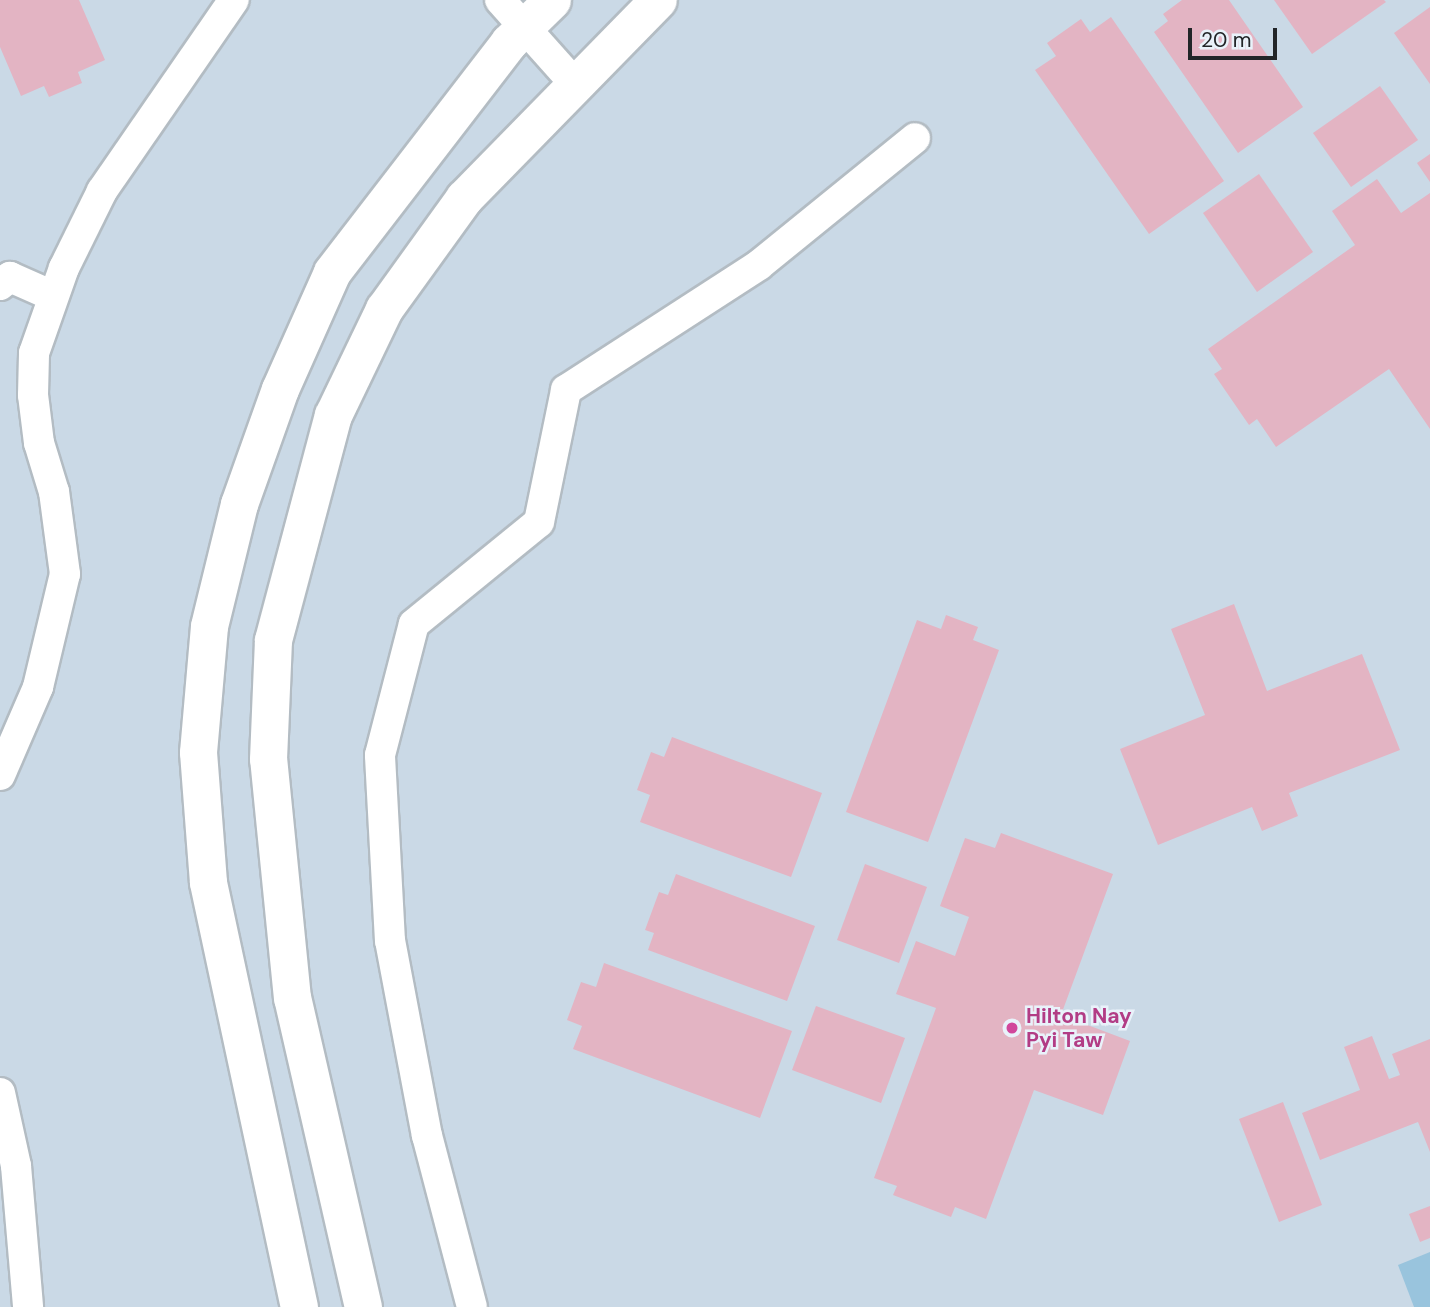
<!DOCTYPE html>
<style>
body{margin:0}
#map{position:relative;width:1430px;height:1307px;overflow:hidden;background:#dce5ec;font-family:"DM Sans",sans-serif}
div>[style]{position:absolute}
.built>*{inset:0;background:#cad9e6}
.water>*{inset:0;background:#99c4dd}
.building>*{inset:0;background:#e3b4c3}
.roads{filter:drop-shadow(2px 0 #b3bcc3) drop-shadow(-2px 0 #b3bcc3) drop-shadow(0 2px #b3bcc3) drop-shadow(0 -2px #b3bcc3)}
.minor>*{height:30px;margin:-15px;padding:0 15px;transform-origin:15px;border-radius:15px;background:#fff}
.major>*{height:37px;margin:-18.5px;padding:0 18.5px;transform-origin:18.5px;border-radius:18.5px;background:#fff}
.dots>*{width:19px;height:19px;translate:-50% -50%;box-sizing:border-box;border:4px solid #e9f2fa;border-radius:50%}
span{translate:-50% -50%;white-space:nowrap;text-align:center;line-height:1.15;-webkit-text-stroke:5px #e9f2fa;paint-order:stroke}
.hotel-label{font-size:21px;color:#b23c85;font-weight:700}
.left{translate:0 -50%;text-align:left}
.scale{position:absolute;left:1188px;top:28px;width:89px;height:32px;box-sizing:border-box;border:4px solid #222528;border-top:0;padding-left:9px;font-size:21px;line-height:24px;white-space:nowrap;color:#222528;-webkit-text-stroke:5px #e9f2fa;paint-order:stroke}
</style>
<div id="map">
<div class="built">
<div style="clip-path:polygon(0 0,1430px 0,1430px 1307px,0 1307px)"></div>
</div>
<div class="water">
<div style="clip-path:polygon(1430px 1252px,1430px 1307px,1414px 1307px,1398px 1265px)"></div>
</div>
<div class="building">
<div style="clip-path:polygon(0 0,79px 0,105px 60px,78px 72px,82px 83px,49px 97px,44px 86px,21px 96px,0 47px)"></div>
<div style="clip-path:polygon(1182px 0,1229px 0,1303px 107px,1238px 153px,1154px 32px,1168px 21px,1163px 14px)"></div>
<div style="clip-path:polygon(1274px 0,1384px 0,1386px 2px,1312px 54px)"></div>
<div style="clip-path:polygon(1430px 7px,1430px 84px,1394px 33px)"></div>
<div style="clip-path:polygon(1111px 17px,1224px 181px,1149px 234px,1035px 70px,1056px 56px,1047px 43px,1081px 19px,1090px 32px)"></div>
<div style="clip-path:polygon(1380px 86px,1418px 140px,1351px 187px,1313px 133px)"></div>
<div style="clip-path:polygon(1430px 154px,1430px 182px,1417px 163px)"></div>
<div style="clip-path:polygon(1259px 174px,1313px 252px,1257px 292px,1203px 213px)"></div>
<div style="clip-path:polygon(1377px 179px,1401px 213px,1430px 193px,1430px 429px,1389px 369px,1276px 447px,1257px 419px,1249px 425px,1214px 374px,1222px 369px,1208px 349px,1355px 245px,1332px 211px)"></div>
<div style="clip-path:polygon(1234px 604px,1267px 691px,1362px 654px,1400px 750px,1289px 793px,1298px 816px,1262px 831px,1252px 807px,1158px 845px,1120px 749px,1205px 715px,1171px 629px)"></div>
<div style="clip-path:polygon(946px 615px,978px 627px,973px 640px,999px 650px,928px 842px,846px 812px,917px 620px,941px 629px)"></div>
<div style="clip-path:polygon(672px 737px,822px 793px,791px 877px,640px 822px,650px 795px,637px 790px,651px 752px,664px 757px)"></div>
<div style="clip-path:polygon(1001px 833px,1113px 874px,1061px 1015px,1130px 1041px,1103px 1115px,1034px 1090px,986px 1219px,955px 1207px,951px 1217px,893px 1195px,897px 1186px,874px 1178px,936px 1008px,896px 994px,916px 941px,955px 956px,969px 917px,940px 906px,965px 838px,995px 848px)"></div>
<div style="clip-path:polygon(865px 864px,927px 887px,899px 963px,837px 940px)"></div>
<div style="clip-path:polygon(676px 874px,815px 926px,787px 1001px,648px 950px,654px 933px,645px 930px,659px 892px,668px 895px)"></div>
<div style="clip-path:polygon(604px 963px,792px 1031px,760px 1118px,573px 1049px,582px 1026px,567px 1020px,581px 982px,596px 987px)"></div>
<div style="clip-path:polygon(816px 1006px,905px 1038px,881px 1103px,792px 1070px)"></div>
<div style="clip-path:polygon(1372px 1036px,1389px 1079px,1400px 1075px,1392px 1054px,1430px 1039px,1430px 1152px,1418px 1122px,1320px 1160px,1302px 1113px,1360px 1090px,1344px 1047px)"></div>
<div style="clip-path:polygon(1283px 1102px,1322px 1205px,1279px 1222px,1239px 1119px)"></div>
<div style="clip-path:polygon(1430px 1206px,1430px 1238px,1420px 1242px,1409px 1214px)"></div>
</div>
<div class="roads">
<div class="minor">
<div style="left:500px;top:0;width:114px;rotate:48.2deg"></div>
<div style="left:0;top:285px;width:13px;rotate:-39deg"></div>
<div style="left:10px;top:277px;width:47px;rotate:23.8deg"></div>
<div style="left:0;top:775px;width:96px;rotate:-66.6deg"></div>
<div style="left:38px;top:687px;width:116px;rotate:-76.6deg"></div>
<div style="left:65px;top:574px;width:83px;rotate:-97.6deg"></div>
<div style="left:54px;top:492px;width:51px;rotate:-107deg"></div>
<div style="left:39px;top:443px;width:48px;rotate:-97.1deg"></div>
<div style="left:33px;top:395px;width:42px;rotate:-88.6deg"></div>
<div style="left:34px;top:353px;width:90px;rotate:-70.6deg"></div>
<div style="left:64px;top:268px;width:86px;rotate:-63.7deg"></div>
<div style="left:102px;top:191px;width:232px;rotate:-55.4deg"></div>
<div style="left:0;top:1093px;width:75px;rotate:77.6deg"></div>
<div style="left:16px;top:1166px;width:142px;rotate:85.1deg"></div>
<div style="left:472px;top:1307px;width:177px;rotate:-104.7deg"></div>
<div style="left:427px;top:1136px;width:198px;rotate:-100.7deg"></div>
<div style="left:390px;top:941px;width:186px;rotate:-93.1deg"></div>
<div style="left:380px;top:755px;width:135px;rotate:-75.5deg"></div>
<div style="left:414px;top:624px;width:161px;rotate:-39.2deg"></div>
<div style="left:539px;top:522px;width:135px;rotate:-78.4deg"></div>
<div style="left:566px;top:390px;width:230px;rotate:-32.9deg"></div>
<div style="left:759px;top:265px;width:201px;rotate:-39.1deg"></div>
</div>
<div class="major">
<div style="left:299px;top:1307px;width:435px;rotate:-102.1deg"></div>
<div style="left:208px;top:882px;width:130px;rotate:-94.4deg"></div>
<div style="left:198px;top:752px;width:126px;rotate:-85deg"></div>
<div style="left:209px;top:626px;width:126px;rotate:-76.2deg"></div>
<div style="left:239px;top:504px;width:122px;rotate:-70.4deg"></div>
<div style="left:280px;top:389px;width:128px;rotate:-66deg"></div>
<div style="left:332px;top:272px;width:290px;rotate:-52.4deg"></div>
<div style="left:509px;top:42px;width:60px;rotate:-44.3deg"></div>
<div style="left:363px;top:1307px;width:317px;rotate:-102.9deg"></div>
<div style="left:292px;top:998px;width:240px;rotate:-95.7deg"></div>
<div style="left:268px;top:759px;width:119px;rotate:-87.6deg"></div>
<div style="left:273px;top:640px;width:233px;rotate:-75.1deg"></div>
<div style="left:333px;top:415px;width:118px;rotate:-64.3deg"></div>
<div style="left:384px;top:309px;width:137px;rotate:-54.2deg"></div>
<div style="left:464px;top:198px;width:277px;rotate:-45.6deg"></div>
</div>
</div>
<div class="dots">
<div style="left:1012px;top:1028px;background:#d1479c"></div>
</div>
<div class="hotel-label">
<span class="left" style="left:1026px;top:1028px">Hilton Nay<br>Pyi Taw</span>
</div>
<div class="scale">20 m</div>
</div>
